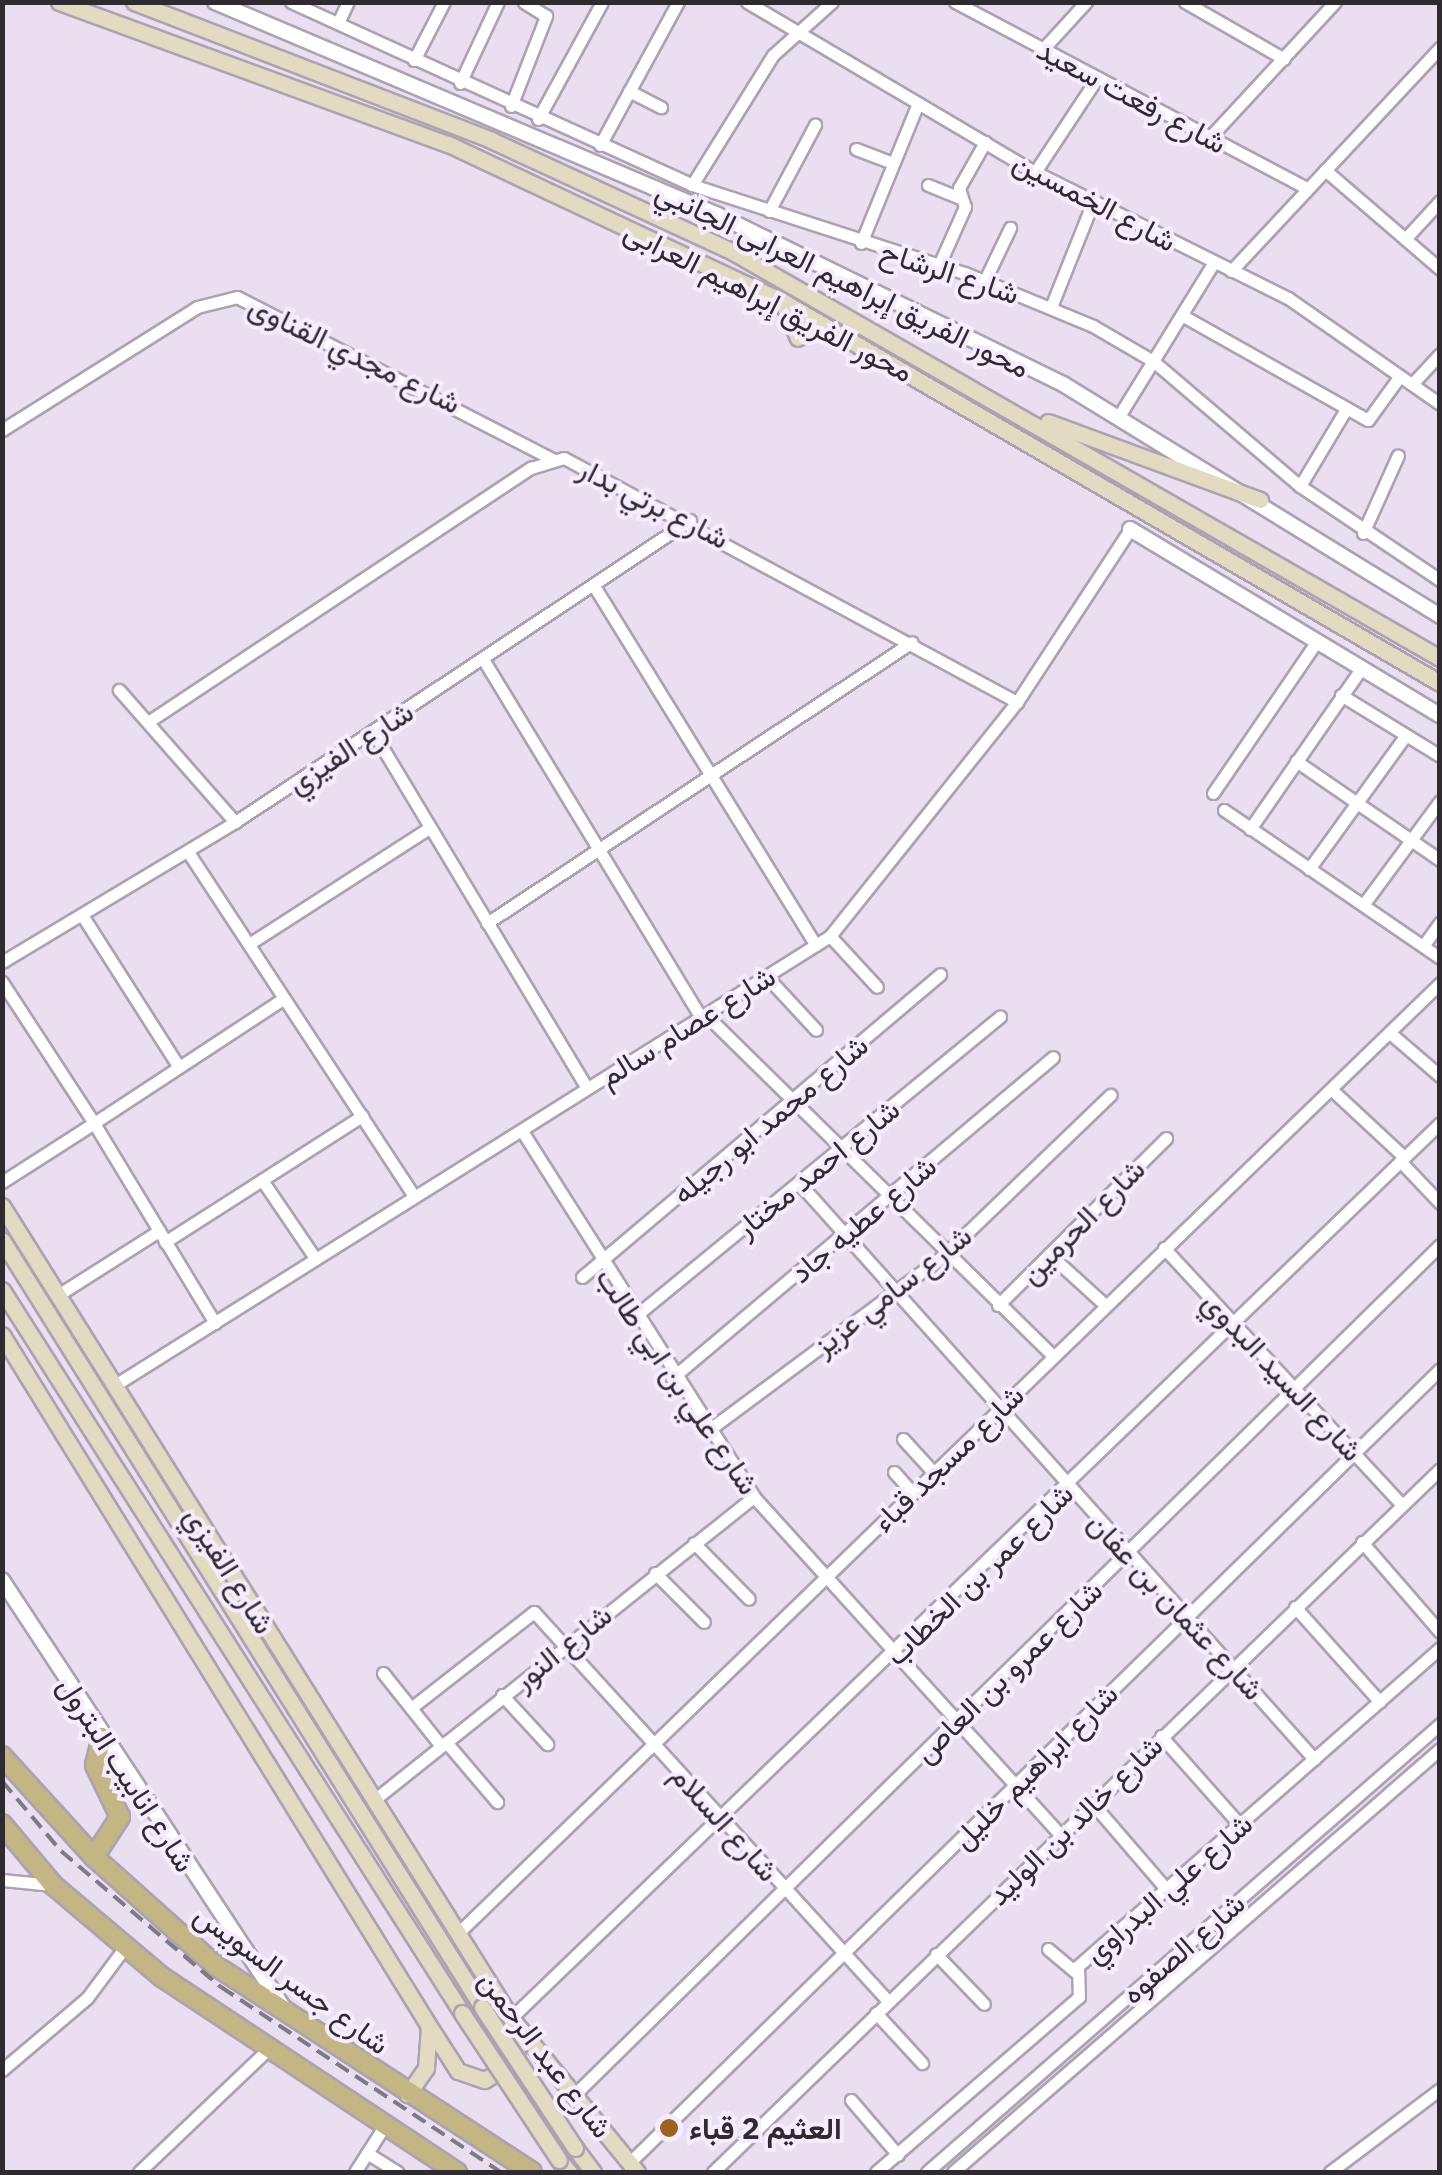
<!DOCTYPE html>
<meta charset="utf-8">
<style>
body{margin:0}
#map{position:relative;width:1442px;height:2175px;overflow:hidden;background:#e9dff0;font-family:"IBM Plex Sans",Vazirmatn,sans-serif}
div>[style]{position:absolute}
.roads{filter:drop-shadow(2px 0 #aca2b2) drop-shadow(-2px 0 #aca2b2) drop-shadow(0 2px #aca2b2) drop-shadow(0 -2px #aca2b2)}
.minor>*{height:11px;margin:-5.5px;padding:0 5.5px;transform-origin:5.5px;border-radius:5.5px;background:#fff}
.tertiary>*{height:14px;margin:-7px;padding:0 7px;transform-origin:7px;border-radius:7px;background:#fff}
.secondary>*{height:15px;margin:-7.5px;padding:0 7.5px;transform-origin:7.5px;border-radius:7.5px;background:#e2dbc2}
.primary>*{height:18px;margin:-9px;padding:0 9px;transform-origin:9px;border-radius:9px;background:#c4b684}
.rail>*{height:4px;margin-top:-2px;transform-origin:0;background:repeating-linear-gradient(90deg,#7f7984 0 15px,transparent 0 23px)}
.bridges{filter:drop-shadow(2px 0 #aca2b2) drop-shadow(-2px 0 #aca2b2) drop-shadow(0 2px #aca2b2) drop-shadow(0 -2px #aca2b2)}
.secondary-bridge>*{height:15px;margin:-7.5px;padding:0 7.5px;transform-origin:7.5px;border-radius:7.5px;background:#e2dbc2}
.dots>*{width:28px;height:28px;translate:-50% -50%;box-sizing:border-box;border:5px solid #f7ecfe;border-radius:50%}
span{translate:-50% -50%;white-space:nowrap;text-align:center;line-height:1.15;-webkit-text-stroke:8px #f7ecfe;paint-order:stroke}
.street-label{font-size:30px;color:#2e2a30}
.poi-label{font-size:30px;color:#2e2a30;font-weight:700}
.left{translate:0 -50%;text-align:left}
.frame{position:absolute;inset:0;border:5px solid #2e2a30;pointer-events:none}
</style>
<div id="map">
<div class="roads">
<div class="minor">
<div style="left:291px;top:2px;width:441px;rotate:24.5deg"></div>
<div style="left:692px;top:185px;width:287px;rotate:17.9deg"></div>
<div style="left:965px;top:273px;width:139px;rotate:22.5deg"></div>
<div style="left:1093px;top:326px;width:69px;rotate:30.3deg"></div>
<div style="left:1153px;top:361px;width:193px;rotate:40.4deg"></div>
<div style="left:1300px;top:486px;width:169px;rotate:33.9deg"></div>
<div style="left:747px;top:2px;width:334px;rotate:30.6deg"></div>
<div style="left:1035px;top:172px;width:283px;rotate:26.5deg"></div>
<div style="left:1288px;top:298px;width:185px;rotate:34.9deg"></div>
<div style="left:955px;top:2px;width:399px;rotate:27.9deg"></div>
<div style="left:1185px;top:2px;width:114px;rotate:29.9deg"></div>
<div style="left:338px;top:23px;width:23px;rotate:-65deg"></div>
<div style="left:1043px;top:49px;width:64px;rotate:-47.5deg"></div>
<div style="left:414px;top:60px;width:65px;rotate:-62.7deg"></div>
<div style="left:460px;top:83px;width:89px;rotate:-64.9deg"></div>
<div style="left:629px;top:91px;width:36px;rotate:27deg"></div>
<div style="left:511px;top:106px;width:97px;rotate:-68.7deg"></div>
<div style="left:546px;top:16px;width:26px;rotate:-148deg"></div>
<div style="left:538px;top:119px;width:133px;rotate:-61.3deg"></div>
<div style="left:1210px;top:137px;width:184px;rotate:-47.2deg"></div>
<div style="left:600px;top:145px;width:163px;rotate:-61.4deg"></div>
<div style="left:856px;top:149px;width:39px;rotate:21deg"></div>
<div style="left:1325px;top:170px;width:152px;rotate:40.7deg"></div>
<div style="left:1035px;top:172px;width:113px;rotate:-56.6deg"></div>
<div style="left:692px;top:185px;width:153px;rotate:-58.1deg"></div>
<div style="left:773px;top:55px;width:79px;rotate:-41.9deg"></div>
<div style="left:928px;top:185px;width:35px;rotate:22deg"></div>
<div style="left:769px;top:211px;width:98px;rotate:-61.9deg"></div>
<div style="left:1405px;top:239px;width:52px;rotate:-47.4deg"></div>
<div style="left:861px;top:243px;width:151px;rotate:-67.8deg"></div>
<div style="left:939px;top:265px;width:64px;rotate:-65.9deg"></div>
<div style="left:965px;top:207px;width:20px;rotate:-108deg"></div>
<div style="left:959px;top:188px;width:53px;rotate:-60.5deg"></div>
<div style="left:1231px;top:271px;width:306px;rotate:-46.9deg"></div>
<div style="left:985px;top:280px;width:58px;rotate:-64.3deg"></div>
<div style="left:1051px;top:307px;width:113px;rotate:-68.2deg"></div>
<div style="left:1185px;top:317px;width:210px;rotate:29.4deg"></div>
<div style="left:1368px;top:420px;width:54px;rotate:-54deg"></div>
<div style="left:1412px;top:384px;width:41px;rotate:-47deg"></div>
<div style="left:1119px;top:416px;width:179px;rotate:-58.3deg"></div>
<div style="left:2px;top:430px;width:231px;rotate:-32.2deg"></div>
<div style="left:197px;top:307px;width:41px;rotate:-14deg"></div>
<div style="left:237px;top:297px;width:354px;rotate:27.2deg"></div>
<div style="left:1300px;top:486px;width:90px;rotate:-59.1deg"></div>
<div style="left:1363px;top:533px;width:85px;rotate:-65.8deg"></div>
<div style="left:594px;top:586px;width:422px;rotate:58.3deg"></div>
<div style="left:483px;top:659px;width:420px;rotate:58.7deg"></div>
<div style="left:119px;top:690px;width:176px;rotate:48.7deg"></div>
<div style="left:1341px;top:695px;width:116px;rotate:31.6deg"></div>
<div style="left:148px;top:722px;width:460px;rotate:-33.6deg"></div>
<div style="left:531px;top:468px;width:34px;rotate:-17deg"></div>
<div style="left:564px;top:458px;width:515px;rotate:28.31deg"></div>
<div style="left:373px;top:732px;width:415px;rotate:59deg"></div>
<div style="left:1296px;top:761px;width:175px;rotate:34.5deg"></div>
<div style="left:1213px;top:793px;width:184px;rotate:-55.6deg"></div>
<div style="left:1224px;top:810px;width:262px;rotate:34.4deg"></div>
<div style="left:1250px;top:829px;width:197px;rotate:-55.3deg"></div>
<div style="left:188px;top:852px;width:410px;rotate:56.7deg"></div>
<div style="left:1309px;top:869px;width:165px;rotate:-54.1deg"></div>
<div style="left:1363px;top:905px;width:129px;rotate:-53.5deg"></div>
<div style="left:82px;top:915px;width:180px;rotate:57.5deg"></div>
<div style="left:487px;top:923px;width:509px;rotate:-33.47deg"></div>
<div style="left:830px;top:936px;width:69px;rotate:47.3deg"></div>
<div style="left:249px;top:944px;width:214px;rotate:-32.8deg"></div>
<div style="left:1423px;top:946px;width:29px;rotate:-54deg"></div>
<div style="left:2px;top:962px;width:272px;rotate:-31deg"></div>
<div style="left:235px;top:822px;width:546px;rotate:-33.57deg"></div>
<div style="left:767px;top:977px;width:72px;rotate:47.2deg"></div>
<div style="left:2px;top:982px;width:168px;rotate:56.9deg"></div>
<div style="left:94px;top:1123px;width:109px;rotate:147.3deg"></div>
<div style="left:706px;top:1015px;width:487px;rotate:44.5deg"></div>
<div style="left:1390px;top:1033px;width:66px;rotate:40.7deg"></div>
<div style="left:1332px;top:1090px;width:98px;rotate:42.9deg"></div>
<div style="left:522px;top:1131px;width:433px;rotate:57.6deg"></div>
<div style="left:754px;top:1497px;width:457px;rotate:47.8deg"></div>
<div style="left:1400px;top:1161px;width:58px;rotate:46.4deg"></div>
<div style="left:262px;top:1180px;width:94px;rotate:55.8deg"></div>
<div style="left:799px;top:1183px;width:773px;rotate:48.2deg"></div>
<div style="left:165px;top:1242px;width:234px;rotate:-32.6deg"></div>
<div style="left:1164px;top:1248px;width:350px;rotate:47.2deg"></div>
<div style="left:1049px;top:1254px;width:76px;rotate:42.3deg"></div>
<div style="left:582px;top:1277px;width:469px;rotate:-40.2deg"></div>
<div style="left:58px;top:1295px;width:120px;rotate:-32.4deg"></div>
<div style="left:998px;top:1305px;width:237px;rotate:-44.8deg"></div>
<div style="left:633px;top:1318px;width:475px;rotate:-39.4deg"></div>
<div style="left:215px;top:1323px;width:234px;rotate:-121.2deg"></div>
<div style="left:94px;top:1123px;width:227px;rotate:-33.3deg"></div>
<div style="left:672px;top:1378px;width:498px;rotate:-40.1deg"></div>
<div style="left:115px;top:1385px;width:844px;rotate:-32.13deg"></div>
<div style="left:830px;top:936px;width:300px;rotate:-51.4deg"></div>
<div style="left:1017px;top:702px;width:207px;rotate:-56.8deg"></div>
<div style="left:706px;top:1432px;width:297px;rotate:-36.6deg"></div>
<div style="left:944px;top:1255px;width:231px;rotate:-43.9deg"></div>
<div style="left:903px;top:1439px;width:46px;rotate:47.6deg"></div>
<div style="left:894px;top:1472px;width:28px;rotate:48deg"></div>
<div style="left:1362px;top:1542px;width:119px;rotate:49.1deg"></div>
<div style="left:694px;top:1543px;width:78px;rotate:45.5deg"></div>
<div style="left:655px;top:1573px;width:69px;rotate:45deg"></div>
<div style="left:1295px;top:1607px;width:127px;rotate:48.2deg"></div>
<div style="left:383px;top:1673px;width:93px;rotate:51.5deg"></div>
<div style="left:502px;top:1695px;width:67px;rotate:47.4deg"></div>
<div style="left:411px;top:1708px;width:156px;rotate:-38deg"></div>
<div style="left:534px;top:1612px;width:526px;rotate:47.7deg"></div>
<div style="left:1161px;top:1736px;width:119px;rotate:48.4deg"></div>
<div style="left:446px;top:1742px;width:79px;rotate:49.6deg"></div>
<div style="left:374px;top:1800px;width:486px;rotate:-38.6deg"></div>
<div style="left:1093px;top:1804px;width:112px;rotate:49.3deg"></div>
<div style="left:2px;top:1880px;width:50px;rotate:5.7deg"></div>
<div style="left:457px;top:1934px;width:1368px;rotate:-44.05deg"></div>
<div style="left:1048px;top:1949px;width:35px;rotate:40deg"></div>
<div style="left:936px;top:1954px;width:69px;rotate:46.2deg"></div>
<div style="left:876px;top:2013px;width:68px;rotate:47.4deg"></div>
<div style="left:511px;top:2018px;width:1290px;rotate:-43.93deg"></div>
<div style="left:2px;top:2070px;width:111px;rotate:-40.3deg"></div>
<div style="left:87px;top:1998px;width:64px;rotate:-53.3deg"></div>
<div style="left:575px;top:2094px;width:1212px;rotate:-44.47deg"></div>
<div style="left:851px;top:2100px;width:72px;rotate:49.5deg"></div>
<div style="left:367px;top:2153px;width:36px;rotate:32deg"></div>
<div style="left:629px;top:2163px;width:1135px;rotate:-44.39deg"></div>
<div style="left:139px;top:2172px;width:178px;rotate:-43.6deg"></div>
<div style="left:355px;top:2172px;width:56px;rotate:-57.4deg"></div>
<div style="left:713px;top:2172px;width:1011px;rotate:-44.04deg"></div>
<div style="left:876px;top:2172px;width:268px;rotate:-40.8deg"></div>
<div style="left:1079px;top:1997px;width:31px;rotate:-92deg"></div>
<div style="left:1078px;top:1966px;width:482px;rotate:-41.3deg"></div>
<div style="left:927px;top:2172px;width:681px;rotate:-41.13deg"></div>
<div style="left:953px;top:2172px;width:645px;rotate:-40.98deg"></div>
<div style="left:1330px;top:2172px;width:138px;rotate:-37deg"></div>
</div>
<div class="tertiary">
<div style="left:215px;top:2px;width:546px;rotate:22.95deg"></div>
<div style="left:718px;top:215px;width:384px;rotate:26.1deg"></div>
<div style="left:1063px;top:384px;width:443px;rotate:31.6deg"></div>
<div style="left:1130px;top:529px;width:362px;rotate:31deg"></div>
<div style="left:2px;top:1580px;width:511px;rotate:56.65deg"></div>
</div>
<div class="secondary">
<div style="left:59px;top:2px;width:414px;rotate:20.1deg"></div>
<div style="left:448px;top:144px;width:369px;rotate:25.2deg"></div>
<div style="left:782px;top:301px;width:761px;rotate:30.14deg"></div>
<div style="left:134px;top:2px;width:383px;rotate:21.1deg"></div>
<div style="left:491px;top:140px;width:267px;rotate:24.8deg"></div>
<div style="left:733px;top:252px;width:815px;rotate:29.87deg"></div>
<div style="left:782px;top:301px;width:40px;rotate:66.6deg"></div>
<div style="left:1048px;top:422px;width:226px;rotate:20.2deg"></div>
<div style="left:2px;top:1206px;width:958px;rotate:57.92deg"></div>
<div style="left:511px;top:2018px;width:199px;rotate:50.7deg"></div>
<div style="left:2px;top:1240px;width:905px;rotate:57.96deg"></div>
<div style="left:2px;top:1290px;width:857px;rotate:57.53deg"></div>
<div style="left:2px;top:1335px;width:812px;rotate:58.29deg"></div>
<div style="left:429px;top:2026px;width:42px;rotate:94.1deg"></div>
<div style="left:426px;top:2068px;width:32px;rotate:125deg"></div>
<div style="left:431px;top:2029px;width:50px;rotate:57.3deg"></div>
<div style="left:458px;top:2071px;width:28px;rotate:19deg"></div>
<div style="left:484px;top:2080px;width:37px;rotate:-29deg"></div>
<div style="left:516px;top:2062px;width:35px;rotate:-88deg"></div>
<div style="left:575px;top:2148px;width:30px;rotate:53deg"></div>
<div style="left:559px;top:2160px;width:16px;rotate:50deg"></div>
</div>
<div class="primary">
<div style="left:2px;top:1756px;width:137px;rotate:47.7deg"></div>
<div style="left:94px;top:1857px;width:164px;rotate:41.8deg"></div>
<div style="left:216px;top:1966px;width:377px;rotate:33.1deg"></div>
<div style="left:2px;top:1824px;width:80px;rotate:50.1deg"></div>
<div style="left:53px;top:1885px;width:143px;rotate:40.2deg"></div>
<div style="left:162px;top:1977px;width:354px;rotate:33.5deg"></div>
<div style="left:94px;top:1857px;width:48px;rotate:-57deg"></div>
<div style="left:120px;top:1817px;width:58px;rotate:-115.7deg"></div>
<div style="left:95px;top:1765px;width:29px;rotate:-76deg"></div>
</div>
</div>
<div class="rail">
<div style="left:2px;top:1781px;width:92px;rotate:49.9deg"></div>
<div style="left:61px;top:1851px;width:210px;rotate:40.4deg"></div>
<div style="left:221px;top:1987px;width:336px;rotate:33.5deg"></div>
</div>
<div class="bridges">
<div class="secondary-bridge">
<div style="left:482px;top:2007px;width:169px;rotate:56.6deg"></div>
<div style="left:462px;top:2013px;width:176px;rotate:56.6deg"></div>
</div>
</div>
<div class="dots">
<div style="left:669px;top:2128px;background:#9b6220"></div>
</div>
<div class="street-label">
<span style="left:1132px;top:96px;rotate:28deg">شارع رفعت سعيد</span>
<span style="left:1095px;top:201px;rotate:28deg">شارع الخمسين</span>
<span style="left:950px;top:272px;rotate:18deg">شارع الرشاح</span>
<span style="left:843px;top:279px;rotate:26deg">محور الفريق إبراهيم العرابى الجانبي</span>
<span style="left:769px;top:301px;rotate:27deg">محور الفريق إبراهيم العرابى</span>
<span style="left:355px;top:354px;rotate:26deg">شارع مجدي القناوى</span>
<span style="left:654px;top:503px;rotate:27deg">شارع برتي بدار</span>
<span style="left:350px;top:747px;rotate:-33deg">شارع الفيزي</span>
<span style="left:687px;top:1026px;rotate:-32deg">شارع عصام سالم</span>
<span style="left:770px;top:1119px;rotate:-40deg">شارع محمد ابو رجيله</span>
<span style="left:817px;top:1168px;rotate:-39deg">شارع احمد مختار</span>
<span style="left:863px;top:1219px;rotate:-40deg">شارع عطيه جاد</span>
<span style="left:1082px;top:1221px;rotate:-45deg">شارع الحرمين</span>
<span style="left:892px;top:1290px;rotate:-38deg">شارع سامي عزيز</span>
<span style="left:1283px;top:1376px;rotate:47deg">شارع السيد البدوي</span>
<span style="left:678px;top:1381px;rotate:56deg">شارع علي بن ابي طالب</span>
<span style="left:948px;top:1458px;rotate:-44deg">شارع مسجد قباء</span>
<span style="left:230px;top:1570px;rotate:58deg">شارع الفيزي</span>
<span style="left:979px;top:1574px;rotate:-44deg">شارع عمر بن الخطاب</span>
<span style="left:1176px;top:1606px;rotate:47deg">شارع عثمان بن عفان</span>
<span style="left:562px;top:1647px;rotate:-39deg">شارع النور</span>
<span style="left:1008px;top:1671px;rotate:-44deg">شارع عمرو بن العاص</span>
<span style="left:1035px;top:1766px;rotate:-45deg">شارع ابراهيم خليل</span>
<span style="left:127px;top:1774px;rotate:57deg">شارع انابيب البترول</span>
<span style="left:1075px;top:1820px;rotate:-44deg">شارع خالد بن الوليد</span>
<span style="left:725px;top:1823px;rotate:48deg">شارع السلام</span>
<span style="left:1168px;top:1888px;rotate:-41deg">شارع علي البدراوي</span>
<span style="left:1183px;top:1948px;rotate:-41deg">شارع الصفوه</span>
<span style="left:292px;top:1979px;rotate:36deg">شارع جسر السويس</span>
<span style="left:546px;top:2054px;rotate:53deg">شارع عبد الرحمن</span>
</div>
<div class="poi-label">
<span class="left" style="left:689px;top:2128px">العثيم 2 قباء</span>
</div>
<div class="frame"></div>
</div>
